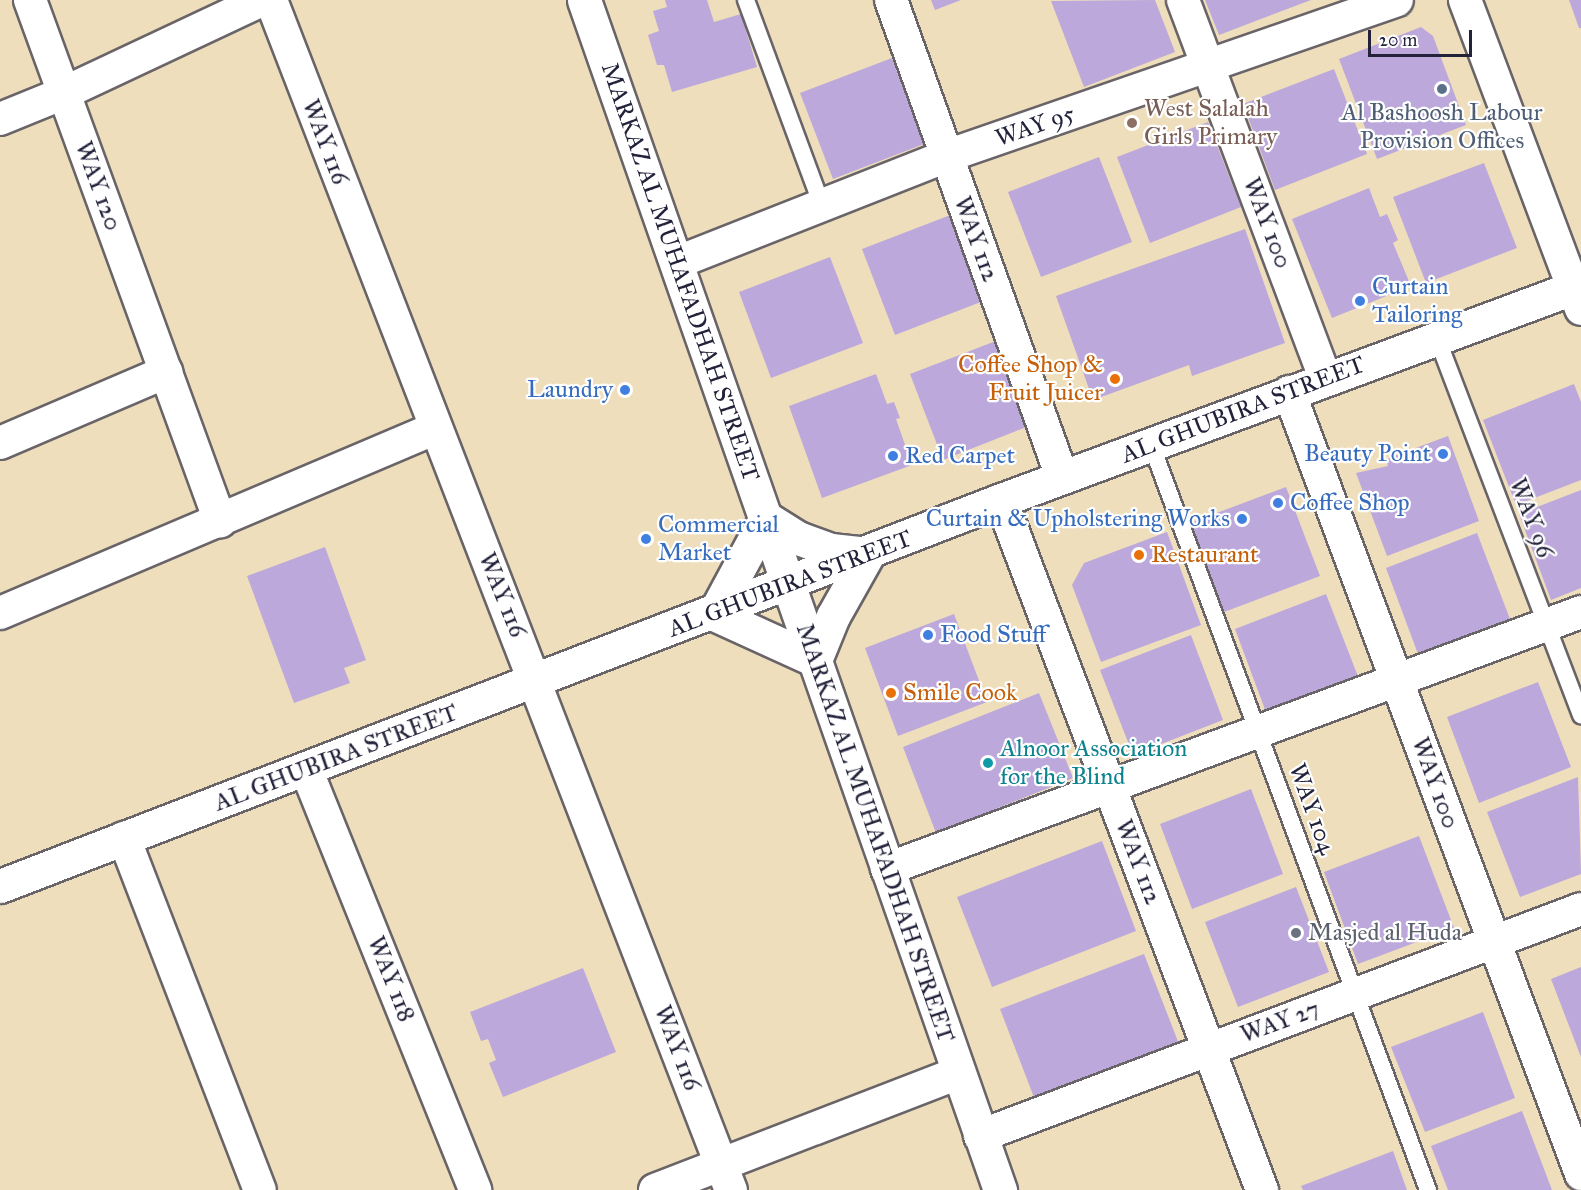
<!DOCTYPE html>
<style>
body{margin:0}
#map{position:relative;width:1581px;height:1190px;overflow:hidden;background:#eedebc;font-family:"IM FELL Great Primer",serif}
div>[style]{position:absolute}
.building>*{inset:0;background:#bca8db}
.roads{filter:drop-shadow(2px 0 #696468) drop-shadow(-2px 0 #696468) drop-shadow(0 2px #696468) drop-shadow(0 -2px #696468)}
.service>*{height:16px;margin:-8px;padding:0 8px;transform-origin:8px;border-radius:8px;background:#fff}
.minor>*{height:32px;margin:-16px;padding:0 16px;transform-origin:16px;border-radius:16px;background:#fff}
.tertiary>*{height:33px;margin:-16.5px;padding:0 16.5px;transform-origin:16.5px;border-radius:16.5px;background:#fff}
.dots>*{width:16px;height:16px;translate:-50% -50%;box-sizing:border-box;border:3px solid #fff;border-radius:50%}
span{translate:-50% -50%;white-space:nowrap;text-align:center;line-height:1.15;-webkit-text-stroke:4.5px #fff;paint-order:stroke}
.education-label{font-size:24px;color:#785e54}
.left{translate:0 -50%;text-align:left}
.service-label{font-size:24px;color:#4e5e75}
.street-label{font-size:24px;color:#22223b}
.shop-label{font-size:24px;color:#366cbe}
.right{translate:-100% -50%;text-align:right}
.food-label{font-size:24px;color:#c56008}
.culture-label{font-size:24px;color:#0d838f}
.worship-label{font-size:24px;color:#5b616d}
.scale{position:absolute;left:1368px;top:30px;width:104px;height:27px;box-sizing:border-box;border:3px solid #22223b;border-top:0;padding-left:8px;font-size:18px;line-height:21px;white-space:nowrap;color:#22223b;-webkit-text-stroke:4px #fff;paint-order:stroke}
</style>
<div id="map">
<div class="building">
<div style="clip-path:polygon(665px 0,707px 0,714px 22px,741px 14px,757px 67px,672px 92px,664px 65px,657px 65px,648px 35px,659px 31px,653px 11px,667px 7px)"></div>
<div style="clip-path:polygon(931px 0,961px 0,935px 10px)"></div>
<div style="clip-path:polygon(1155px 0,1175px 52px,1084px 87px,1051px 1px)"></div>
<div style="clip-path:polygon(1205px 0,1311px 0,1219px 35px)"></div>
<div style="clip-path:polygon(1569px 0,1581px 0,1581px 28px,1579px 28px)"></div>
<div style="clip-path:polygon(1421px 27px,1433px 36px,1466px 125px,1377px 159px,1339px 59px)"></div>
<div style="clip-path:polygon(892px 58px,924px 144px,833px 179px,800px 93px)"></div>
<div style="clip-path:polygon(1334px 69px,1367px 154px,1275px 190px,1243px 104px)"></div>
<div style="clip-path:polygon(1208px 122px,1241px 207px,1150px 243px,1117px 157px)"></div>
<div style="clip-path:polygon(1099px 157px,1132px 242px,1041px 277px,1008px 192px)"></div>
<div style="clip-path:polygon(1484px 163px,1517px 248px,1426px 283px,1393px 197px)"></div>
<div style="clip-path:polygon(1369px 188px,1380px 217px,1387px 214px,1398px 240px,1393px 243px,1411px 286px,1332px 318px,1292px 219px)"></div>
<div style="clip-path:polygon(953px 214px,986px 300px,895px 335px,862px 249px)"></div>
<div style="clip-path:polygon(1245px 229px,1285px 343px,1192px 376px,1189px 365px,1093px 400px,1056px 296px)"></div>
<div style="clip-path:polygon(830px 257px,863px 343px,771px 378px,739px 292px)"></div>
<div style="clip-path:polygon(1001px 339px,1034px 424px,943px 460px,910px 374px)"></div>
<div style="clip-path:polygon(876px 374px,887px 404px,894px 402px,900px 418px,896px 419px,912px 465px,822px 498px,789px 406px)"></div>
<div style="clip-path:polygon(1574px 384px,1581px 402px,1581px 480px,1516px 505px,1483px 420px)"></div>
<div style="clip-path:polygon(1448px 436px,1479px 521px,1387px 556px,1356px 473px,1388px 466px,1386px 459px)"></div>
<div style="clip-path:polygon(1286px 487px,1320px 576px,1224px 612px,1190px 523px)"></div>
<div style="clip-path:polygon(1581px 490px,1581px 588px,1551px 600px,1519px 514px)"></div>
<div style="clip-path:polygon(1167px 532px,1201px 625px,1101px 662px,1072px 585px,1084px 563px)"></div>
<div style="clip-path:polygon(1477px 533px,1510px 619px,1418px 654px,1386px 568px)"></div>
<div style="clip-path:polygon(325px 547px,366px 660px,344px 668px,350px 683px,294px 703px,247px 576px)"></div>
<div style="clip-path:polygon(1326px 594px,1359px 679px,1267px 715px,1235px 629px)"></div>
<div style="clip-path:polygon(954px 614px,987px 702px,898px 736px,865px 648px)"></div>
<div style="clip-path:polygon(1191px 635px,1223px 720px,1133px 755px,1100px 670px)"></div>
<div style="clip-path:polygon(1538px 682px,1571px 767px,1479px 803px,1447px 717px)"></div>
<div style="clip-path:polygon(1039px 693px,1073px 778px,936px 833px,903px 747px)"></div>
<div style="clip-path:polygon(1578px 777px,1581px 874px,1520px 897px,1487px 812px)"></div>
<div style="clip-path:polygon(1251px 789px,1283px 874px,1192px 909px,1160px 824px)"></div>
<div style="clip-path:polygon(1419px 836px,1454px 928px,1358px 964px,1324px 872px)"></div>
<div style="clip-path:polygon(1102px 841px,1136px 931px,992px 987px,957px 897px)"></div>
<div style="clip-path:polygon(1296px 887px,1329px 972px,1238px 1007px,1205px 922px)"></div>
<div style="clip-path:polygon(1144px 954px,1179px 1044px,1035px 1100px,1000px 1009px)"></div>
<div style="clip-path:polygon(1581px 967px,1581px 1057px,1551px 979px)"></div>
<div style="clip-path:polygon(583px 968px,616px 1052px,503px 1097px,489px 1063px,496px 1060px,488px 1039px,481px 1041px,470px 1012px)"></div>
<div style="clip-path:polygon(1483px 1012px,1515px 1098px,1425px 1132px,1391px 1047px)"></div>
<div style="clip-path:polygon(1522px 1111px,1552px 1190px,1448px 1190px,1431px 1146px)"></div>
<div style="clip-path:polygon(1393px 1151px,1407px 1190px,1303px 1190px,1301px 1186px)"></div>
</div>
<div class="roads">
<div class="service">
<div style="left:746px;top:0;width:219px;rotate:69.7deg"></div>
<div style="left:1437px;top:338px;width:404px;rotate:69.1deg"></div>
<div style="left:1151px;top:444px;width:796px;rotate:69.63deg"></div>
</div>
<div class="minor">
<div style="left:30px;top:0;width:555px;rotate:69.96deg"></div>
<div style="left:271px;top:0;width:1276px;rotate:68.87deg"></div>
<div style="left:891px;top:0;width:507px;rotate:70.28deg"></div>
<div style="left:1183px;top:0;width:404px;rotate:69.4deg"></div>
<div style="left:1465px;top:0;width:330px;rotate:69.4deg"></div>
<div style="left:0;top:119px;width:69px;rotate:-22.1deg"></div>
<div style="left:64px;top:93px;width:219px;rotate:-25.2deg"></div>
<div style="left:678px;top:262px;width:289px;rotate:-21.5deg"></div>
<div style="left:947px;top:156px;width:476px;rotate:-19.1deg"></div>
<div style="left:1289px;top:392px;width:835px;rotate:69.52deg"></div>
<div style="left:0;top:443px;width:181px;rotate:-23.2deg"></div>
<div style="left:1001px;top:500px;width:738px;rotate:69.28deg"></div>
<div style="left:0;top:613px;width:471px;rotate:-23deg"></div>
<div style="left:306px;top:769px;width:454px;rotate:68.1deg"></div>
<div style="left:124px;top:838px;width:377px;rotate:68.9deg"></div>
<div style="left:887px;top:869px;width:740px;rotate:-20.32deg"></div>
<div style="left:980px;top:1136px;width:642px;rotate:-20.69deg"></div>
<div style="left:655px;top:1190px;width:325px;rotate:-21.1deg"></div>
</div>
<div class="tertiary">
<div style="left:584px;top:0;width:1261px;rotate:70.73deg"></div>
<div style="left:766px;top:518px;width:38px;rotate:32deg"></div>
<div style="left:798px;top:538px;width:35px;rotate:20deg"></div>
<div style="left:831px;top:550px;width:37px;rotate:6deg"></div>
<div style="left:868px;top:554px;width:71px;rotate:119.4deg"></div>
<div style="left:833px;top:616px;width:48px;rotate:112.2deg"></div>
<div style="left:815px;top:660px;width:111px;rotate:-155.5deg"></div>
<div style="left:714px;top:614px;width:109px;rotate:-61.6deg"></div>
<div style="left:0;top:886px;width:1073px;rotate:-21.09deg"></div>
<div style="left:1001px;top:500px;width:619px;rotate:-20.34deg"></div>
</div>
</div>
<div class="dots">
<div style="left:1442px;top:89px;background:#5c6f8a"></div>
<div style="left:1132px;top:123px;background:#8d6e63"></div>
<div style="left:1360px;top:301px;background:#3f7fe0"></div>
<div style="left:1115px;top:379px;background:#e8710a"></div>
<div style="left:625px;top:390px;background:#3f7fe0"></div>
<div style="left:1443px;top:454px;background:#3f7fe0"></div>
<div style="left:893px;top:456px;background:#3f7fe0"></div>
<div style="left:1278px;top:503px;background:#3f7fe0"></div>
<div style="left:1242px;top:519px;background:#3f7fe0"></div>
<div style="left:646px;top:539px;background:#3f7fe0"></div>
<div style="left:1139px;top:555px;background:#e8710a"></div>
<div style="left:928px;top:635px;background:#3f7fe0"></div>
<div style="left:891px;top:693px;background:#e8710a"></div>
<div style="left:988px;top:763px;background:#0f9aa8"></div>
<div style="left:1296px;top:933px;background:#6b7280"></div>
</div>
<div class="education-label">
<span class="left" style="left:1144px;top:123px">West Salalah<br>Girls Primary</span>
</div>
<div class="service-label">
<span style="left:1442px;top:127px">Al Bashoosh Labour<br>Provision Offices</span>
</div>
<div class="street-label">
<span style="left:1035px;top:126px;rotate:-19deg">WAY 95</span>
<span style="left:325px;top:142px;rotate:69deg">WAY 116</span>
<span style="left:98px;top:186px;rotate:70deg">WAY 120</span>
<span style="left:1267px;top:223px;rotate:69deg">WAY 100</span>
<span style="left:976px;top:239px;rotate:70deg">WAY 112</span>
<span style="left:680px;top:272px;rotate:71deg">MARKAZ AL MUHAFADHAH STREET</span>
<span style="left:1243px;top:410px;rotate:-21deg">AL GHUBIRA STREET</span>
<span style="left:1531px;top:518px;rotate:69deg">WAY 96</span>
<span style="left:790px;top:584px;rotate:-21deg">AL GHUBIRA STREET</span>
<span style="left:502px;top:595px;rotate:68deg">WAY 116</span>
<span style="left:336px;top:758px;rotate:-21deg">AL GHUBIRA STREET</span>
<span style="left:1435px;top:783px;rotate:70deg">WAY 100</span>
<span style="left:1312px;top:809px;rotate:70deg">WAY 104</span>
<span style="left:875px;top:833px;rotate:71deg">MARKAZ AL MUHAFADHAH STREET</span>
<span style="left:1138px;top:862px;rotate:69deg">WAY 112</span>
<span style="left:391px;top:979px;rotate:68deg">WAY 118</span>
<span style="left:1280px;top:1022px;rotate:-20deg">WAY 27</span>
<span style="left:677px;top:1048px;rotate:69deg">WAY 116</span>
</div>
<div class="shop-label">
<span class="left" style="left:1372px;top:301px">Curtain<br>Tailoring</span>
<span class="right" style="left:613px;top:390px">Laundry</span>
<span class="right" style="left:1431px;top:454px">Beauty Point</span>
<span class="left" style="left:905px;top:456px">Red Carpet</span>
<span class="left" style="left:1290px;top:503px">Coffee Shop</span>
<span class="right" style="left:1230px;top:519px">Curtain &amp; Upholstering Works</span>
<span class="left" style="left:658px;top:539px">Commercial<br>Market</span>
<span class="left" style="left:940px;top:635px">Food Stuff</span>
</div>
<div class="food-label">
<span class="right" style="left:1103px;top:379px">Coffee Shop &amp;<br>Fruit Juicer</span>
<span class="left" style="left:1151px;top:555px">Restaurant</span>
<span class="left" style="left:903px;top:693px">Smile Cook</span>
</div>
<div class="culture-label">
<span class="left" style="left:1000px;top:763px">Alnoor Association<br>for the Blind</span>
</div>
<div class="worship-label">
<span class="left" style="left:1308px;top:933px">Masjed al Huda</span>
</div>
<div class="scale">20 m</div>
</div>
